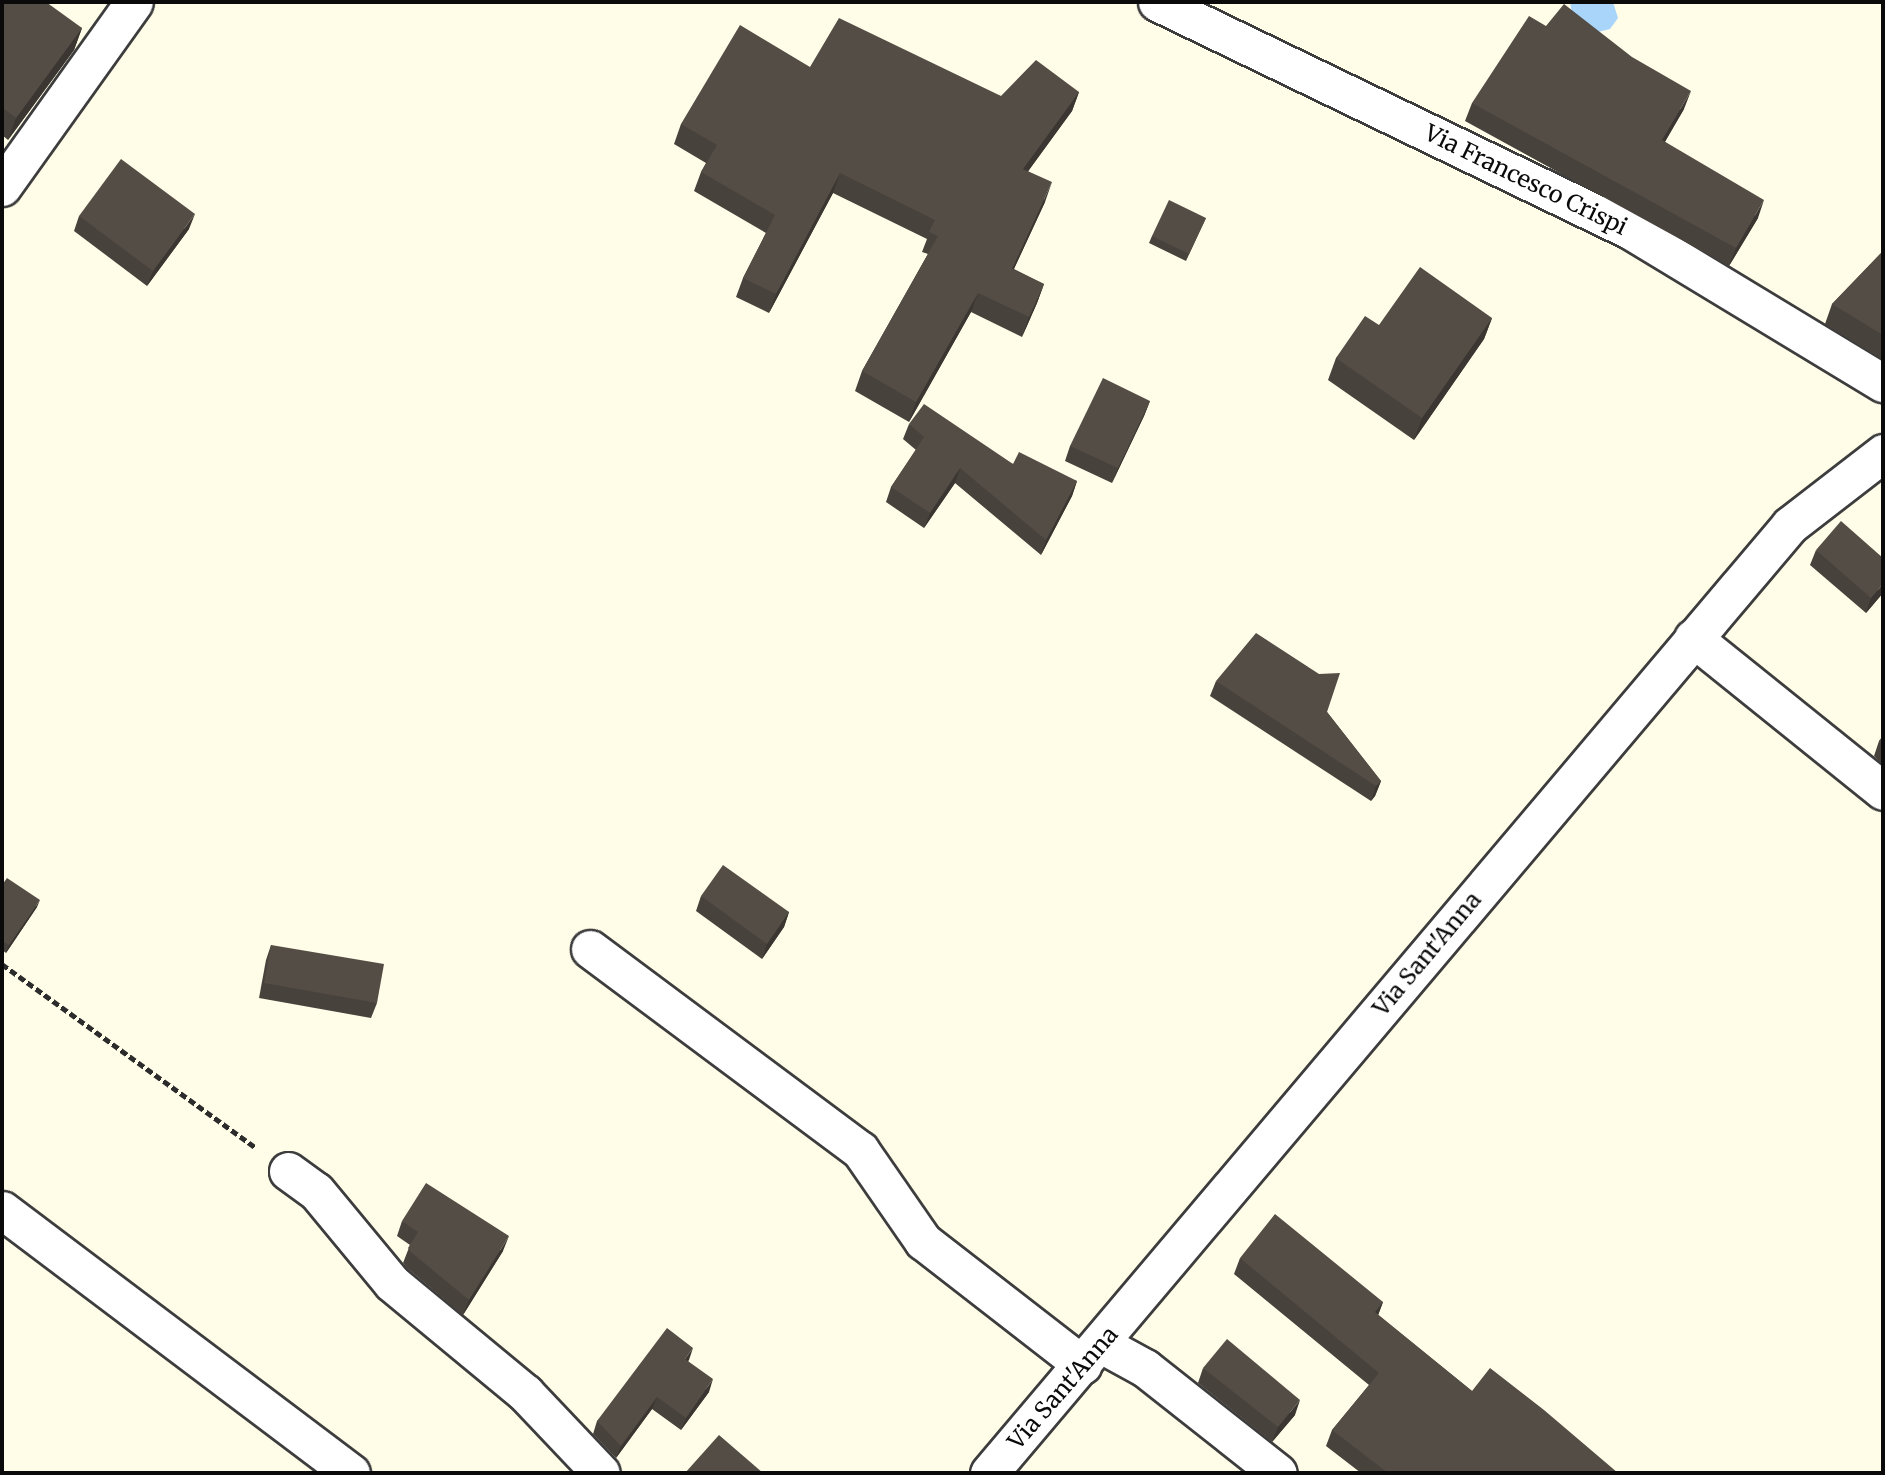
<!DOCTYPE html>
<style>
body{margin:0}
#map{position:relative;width:1885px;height:1475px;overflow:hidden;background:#fffce8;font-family:Merriweather,serif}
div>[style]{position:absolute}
.water>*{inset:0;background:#a9d5fa}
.path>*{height:4.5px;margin-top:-2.25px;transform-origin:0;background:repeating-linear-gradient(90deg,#2c2c2c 0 7px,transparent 0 10.5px)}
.roads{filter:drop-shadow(2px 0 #3d3d3d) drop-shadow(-2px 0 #3d3d3d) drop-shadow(0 2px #3d3d3d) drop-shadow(0 -2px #3d3d3d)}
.street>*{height:37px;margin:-18.5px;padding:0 18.5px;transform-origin:18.5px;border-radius:18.5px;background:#fff}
.wall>*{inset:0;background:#48423c}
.shaded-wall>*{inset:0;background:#3b3631}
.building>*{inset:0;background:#544d46}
span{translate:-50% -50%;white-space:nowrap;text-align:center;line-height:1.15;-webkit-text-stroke:7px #fff;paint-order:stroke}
.street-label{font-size:23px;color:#0a0a0a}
.frame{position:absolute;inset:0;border:4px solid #0a0a0a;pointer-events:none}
</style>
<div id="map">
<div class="water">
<div style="clip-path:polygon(1570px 2px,1613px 2px,1618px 18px,1610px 29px,1594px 33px,1572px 13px)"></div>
</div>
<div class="path">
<div style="left:2px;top:964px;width:314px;rotate:35.9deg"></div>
</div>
<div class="roads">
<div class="street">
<div style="left:1157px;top:2px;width:525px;rotate:25.74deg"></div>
<div style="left:1630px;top:230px;width:296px;rotate:31.2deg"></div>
<div style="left:2px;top:187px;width:227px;rotate:-54.5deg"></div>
<div style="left:1693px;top:638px;width:244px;rotate:38.8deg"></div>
<div style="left:590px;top:949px;width:337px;rotate:36.7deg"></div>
<div style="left:860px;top:1150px;width:111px;rotate:55.3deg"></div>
<div style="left:923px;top:1241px;width:202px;rotate:37.8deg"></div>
<div style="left:288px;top:1171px;width:34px;rotate:36deg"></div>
<div style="left:316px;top:1191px;width:119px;rotate:50.4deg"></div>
<div style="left:392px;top:1283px;width:173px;rotate:39.6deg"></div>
<div style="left:525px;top:1393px;width:110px;rotate:46.5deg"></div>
<div style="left:2px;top:1210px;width:437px;rotate:37deg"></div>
<div style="left:1101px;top:1344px;width:50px;rotate:28.6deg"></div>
<div style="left:1145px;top:1368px;width:169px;rotate:38.3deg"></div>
<div style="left:989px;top:1473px;width:1241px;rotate:-49.8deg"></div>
<div style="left:1790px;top:525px;width:118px;rotate:-37.7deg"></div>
</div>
</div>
<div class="wall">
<div style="clip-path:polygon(2px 2px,82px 28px,74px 50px,8px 140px,2px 135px)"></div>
<div style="clip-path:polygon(810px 67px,1001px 96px,1079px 92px,1072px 111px,1028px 171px,1045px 202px,1014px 269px,1044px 284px,1037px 303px,1022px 337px,971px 312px,909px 422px,855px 391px,862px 371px,928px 254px,922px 252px,927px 239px,833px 193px,769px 313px,736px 297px,743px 278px,766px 233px,694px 191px,701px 172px,706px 163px,674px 144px,681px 124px)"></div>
<div style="clip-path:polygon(1472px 103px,1684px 109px,1665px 142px,1758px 218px,1729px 266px,1465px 121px)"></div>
<div style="clip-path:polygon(79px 216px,189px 229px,147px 286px,74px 231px)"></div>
<div style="clip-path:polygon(1206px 218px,1186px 261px,1149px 243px,1152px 236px)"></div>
<div style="clip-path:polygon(1883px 251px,1883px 360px,1825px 324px,1832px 304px)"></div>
<div style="clip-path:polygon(1492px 318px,1484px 339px,1414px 440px,1328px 380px,1336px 358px,1379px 325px)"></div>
<div style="clip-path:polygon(1150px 401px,1144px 416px,1112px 483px,1065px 461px,1070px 446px)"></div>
<div style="clip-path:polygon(909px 424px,1013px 464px,1077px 481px,1072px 496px,1041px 555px,955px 483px,924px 528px,886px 502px,891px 487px,916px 450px,903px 439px)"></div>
<div style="clip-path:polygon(1816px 550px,1883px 593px,1866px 613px,1810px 565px)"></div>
<div style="clip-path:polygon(1216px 681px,1327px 712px,1381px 781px,1375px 796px,1371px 801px,1210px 696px)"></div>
<div style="clip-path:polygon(1883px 736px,1883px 765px,1874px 756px,1879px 741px)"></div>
<div style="clip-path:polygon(2px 885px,37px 907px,6px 953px,2px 950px)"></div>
<div style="clip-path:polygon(701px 896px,789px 912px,784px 927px,762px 959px,696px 911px)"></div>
<div style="clip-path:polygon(271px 945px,377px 1003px,371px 1018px,259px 998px,266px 960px)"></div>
<div style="clip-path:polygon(402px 1221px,503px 1251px,463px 1315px,407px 1268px,403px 1263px,410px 1245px,397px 1236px)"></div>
<div style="clip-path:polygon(1240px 1258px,1383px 1302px,1378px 1315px,1472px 1391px,1618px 1473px,1361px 1473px,1326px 1446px,1332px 1430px,1369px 1385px,1234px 1274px)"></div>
<div style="clip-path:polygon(688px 1361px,709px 1392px,681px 1430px,652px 1409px,616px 1458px,593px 1434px,597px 1421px)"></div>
<div style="clip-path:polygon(1203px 1368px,1295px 1415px,1272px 1442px,1198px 1383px)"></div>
</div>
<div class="shaded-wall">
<div style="clip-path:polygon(82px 28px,74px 50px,8px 140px,16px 118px)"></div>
<div style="clip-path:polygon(1691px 91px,1684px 109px,1655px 158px,1662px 140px)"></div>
<div style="clip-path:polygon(1079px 92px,1072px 111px,1016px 188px,1023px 169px)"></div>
<div style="clip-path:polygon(840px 173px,833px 193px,769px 313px,776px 294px)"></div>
<div style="clip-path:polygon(1052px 182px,1045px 202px,1005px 288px,1012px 269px)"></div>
<div style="clip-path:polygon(1764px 200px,1758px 218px,1729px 266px,1736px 248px)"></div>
<div style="clip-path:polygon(195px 214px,189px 229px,147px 286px,153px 271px)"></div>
<div style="clip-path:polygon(1044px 284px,1037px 303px,1022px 337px,1029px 317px)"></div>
<div style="clip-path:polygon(978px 293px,971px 312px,909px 422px,916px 402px)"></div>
<div style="clip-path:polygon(1492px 318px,1484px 339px,1414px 440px,1422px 418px)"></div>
<div style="clip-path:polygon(1150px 401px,1144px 416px,1112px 483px,1118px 468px)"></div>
<div style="clip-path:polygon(960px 468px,955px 483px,924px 528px,930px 513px)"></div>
<div style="clip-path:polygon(1077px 481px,1072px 496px,1041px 555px,1046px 540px)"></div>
<div style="clip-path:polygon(1883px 584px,1883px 593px,1866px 613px,1871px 598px)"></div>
<div style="clip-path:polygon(1381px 781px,1375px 796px,1371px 801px,1376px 786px)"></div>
<div style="clip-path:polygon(40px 900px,37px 907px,6px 953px,9px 945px)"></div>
<div style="clip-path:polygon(789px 912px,784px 927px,762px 959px,767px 944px)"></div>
<div style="clip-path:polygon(509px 1236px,503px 1251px,463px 1315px,469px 1300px)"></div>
<div style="clip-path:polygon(1383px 1302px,1377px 1318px,1375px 1312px)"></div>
<div style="clip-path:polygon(693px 1348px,689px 1360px,680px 1372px,685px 1359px)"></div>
<div style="clip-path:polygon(713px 1379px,709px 1392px,681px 1430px,686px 1418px)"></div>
<div style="clip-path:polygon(657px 1397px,652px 1409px,616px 1458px,621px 1446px)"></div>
<div style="clip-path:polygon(1300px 1400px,1295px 1415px,1272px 1442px,1278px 1427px)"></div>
</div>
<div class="building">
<div style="clip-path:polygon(2px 2px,46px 2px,82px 28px,16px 118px,2px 107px)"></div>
<div style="clip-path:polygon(1564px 4px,1632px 57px,1691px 91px,1662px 140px,1764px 200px,1736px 248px,1472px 103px,1529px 16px,1546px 26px)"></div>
<div style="clip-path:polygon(839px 18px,1001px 96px,1036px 60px,1079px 92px,1023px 169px,1052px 182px,1012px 269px,1044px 284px,1029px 317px,978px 293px,916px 402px,862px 371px,938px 236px,929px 232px,935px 220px,840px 173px,776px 294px,743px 278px,775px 215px,701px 172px,717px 145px,681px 124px,740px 25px,810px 67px)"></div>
<div style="clip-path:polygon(121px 159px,195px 214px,153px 271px,79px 216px)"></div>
<div style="clip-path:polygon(1169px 200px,1206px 218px,1189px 254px,1152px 236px)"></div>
<div style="clip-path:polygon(1883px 251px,1883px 335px,1832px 304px)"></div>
<div style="clip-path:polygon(1420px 267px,1492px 318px,1422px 418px,1336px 358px,1365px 316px,1379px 325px)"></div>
<div style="clip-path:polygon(1103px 378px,1150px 401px,1118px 468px,1070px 446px)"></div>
<div style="clip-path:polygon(924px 404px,1013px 464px,1019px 452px,1077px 481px,1046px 540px,960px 468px,930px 513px,891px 487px,924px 437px,909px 424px)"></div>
<div style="clip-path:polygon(1841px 521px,1883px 558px,1883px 584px,1871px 598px,1816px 550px)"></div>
<div style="clip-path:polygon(1256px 633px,1319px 674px,1340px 673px,1327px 712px,1381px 781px,1376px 786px,1216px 681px)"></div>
<div style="clip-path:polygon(1883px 736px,1883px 745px,1879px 741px)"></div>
<div style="clip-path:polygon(723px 865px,789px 912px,767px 944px,701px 896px)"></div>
<div style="clip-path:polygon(7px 878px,40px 900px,9px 945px,2px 941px,2px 885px)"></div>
<div style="clip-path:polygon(271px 945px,384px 964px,377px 1003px,264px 983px)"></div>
<div style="clip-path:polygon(426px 1183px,509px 1236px,469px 1300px,412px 1253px,408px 1248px,418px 1232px,402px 1221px)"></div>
<div style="clip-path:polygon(1275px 1214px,1383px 1302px,1375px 1312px,1472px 1391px,1490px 1368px,1544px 1410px,1618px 1473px,1388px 1473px,1332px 1430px,1379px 1373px,1240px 1258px)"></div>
<div style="clip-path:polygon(667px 1328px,693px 1348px,685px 1359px,713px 1379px,686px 1418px,657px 1397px,621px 1446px,597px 1421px)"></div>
<div style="clip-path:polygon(1227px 1339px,1300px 1400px,1278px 1427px,1203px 1368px)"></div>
<div style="clip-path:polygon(719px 1435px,763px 1473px,685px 1473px)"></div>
</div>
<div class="street-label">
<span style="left:1526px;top:180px;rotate:26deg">Via Francesco Crispi</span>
<span style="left:1427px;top:954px;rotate:-50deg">Via Sant'Anna</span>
<span style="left:1063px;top:1388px;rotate:-49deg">Via Sant'Anna</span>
</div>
<div class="frame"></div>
</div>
